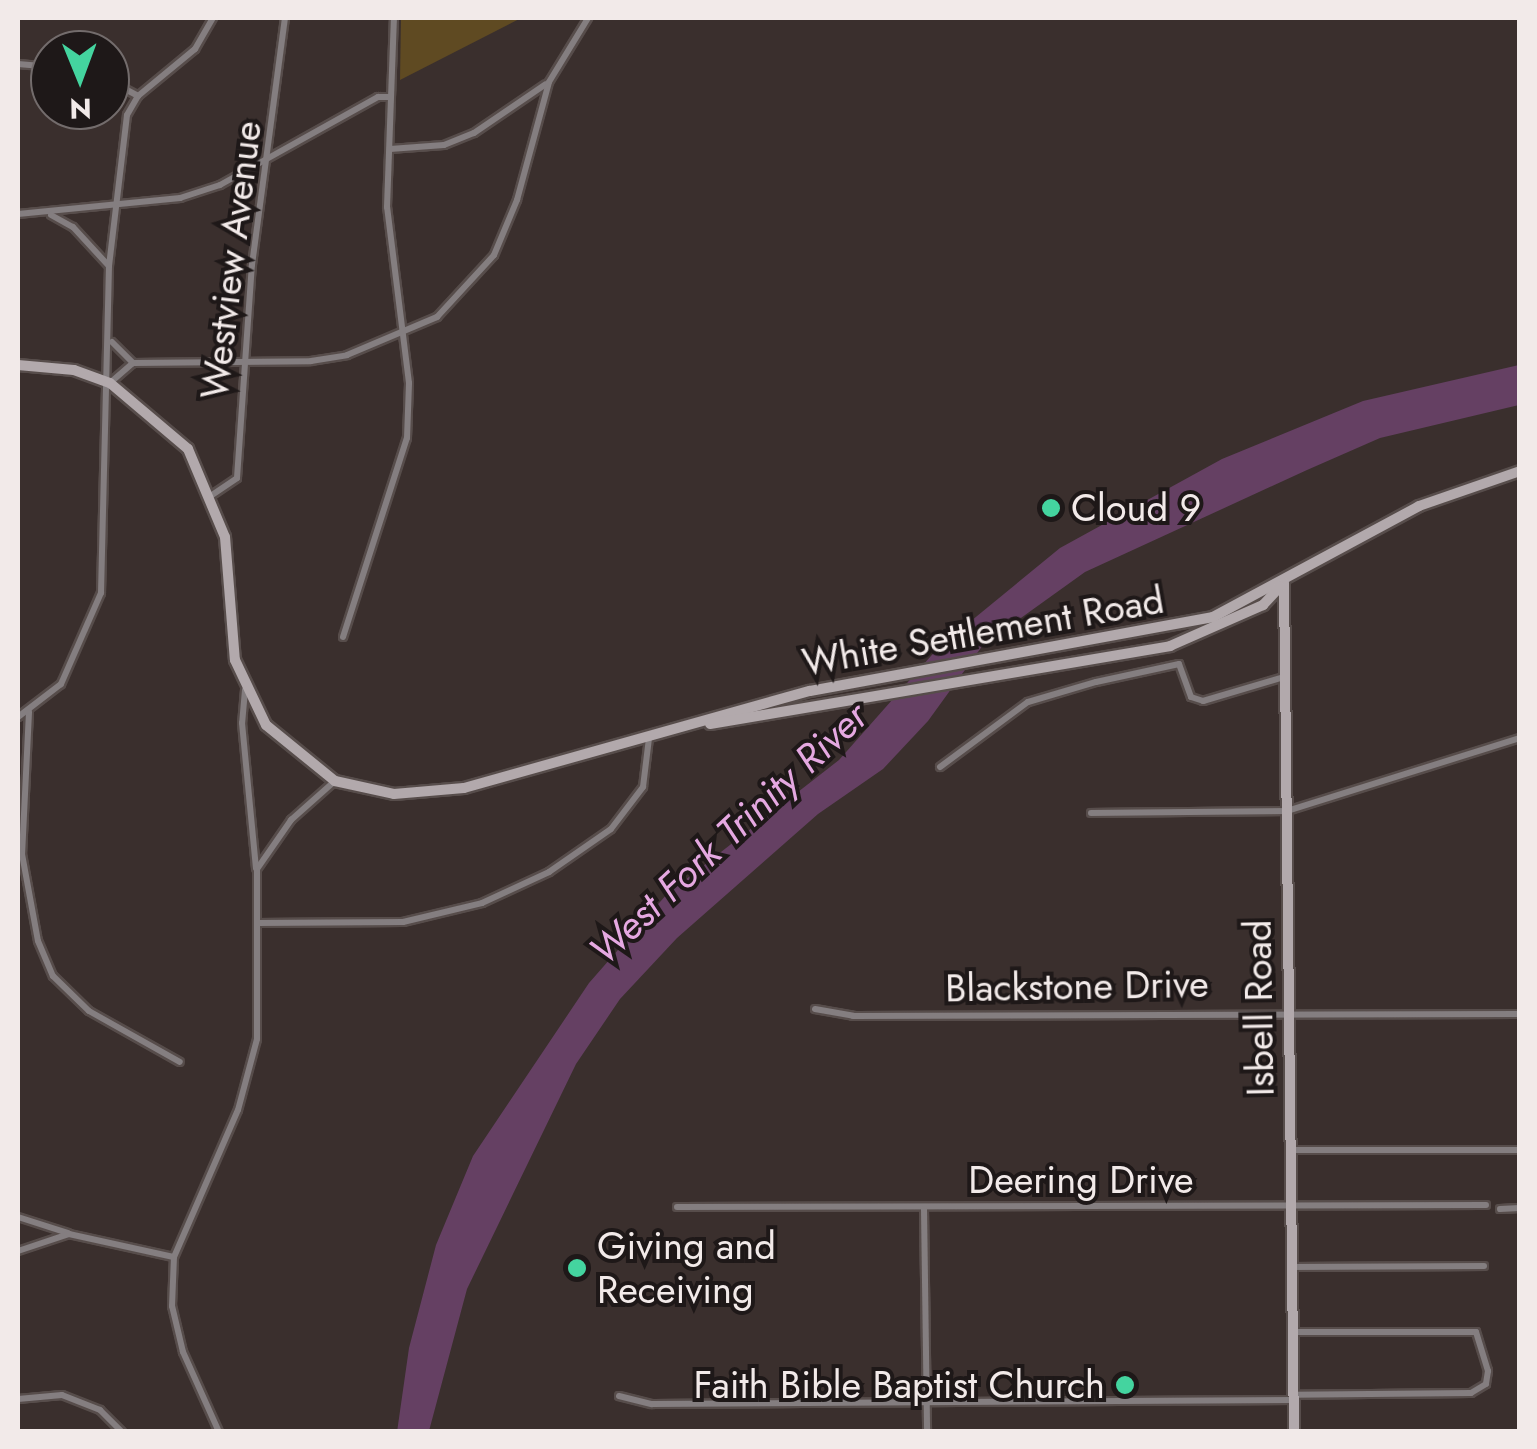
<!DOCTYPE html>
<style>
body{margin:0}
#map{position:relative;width:1537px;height:1449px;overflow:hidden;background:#3a2f2d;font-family:Jost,sans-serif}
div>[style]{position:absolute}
.green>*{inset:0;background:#5f4a22}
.water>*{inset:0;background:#654063}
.roads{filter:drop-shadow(2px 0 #574d4b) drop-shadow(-2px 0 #574d4b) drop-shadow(0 2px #574d4b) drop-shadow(0 -2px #574d4b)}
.street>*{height:6px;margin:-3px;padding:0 3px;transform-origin:3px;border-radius:3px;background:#847e80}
.secondary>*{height:10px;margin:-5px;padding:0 5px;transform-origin:5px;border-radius:5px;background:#b2a9ac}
.dots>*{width:28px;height:28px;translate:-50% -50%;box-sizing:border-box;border:5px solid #1e1818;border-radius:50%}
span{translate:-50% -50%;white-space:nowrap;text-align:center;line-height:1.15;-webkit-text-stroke:8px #1e1818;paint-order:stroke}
.street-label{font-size:38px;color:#f2eae9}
.poi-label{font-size:38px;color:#f2eae9}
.left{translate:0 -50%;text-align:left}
.right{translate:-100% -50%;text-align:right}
.water-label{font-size:40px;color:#e5a8e1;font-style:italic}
.frame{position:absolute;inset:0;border:20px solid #f2eae9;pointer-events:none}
.north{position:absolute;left:30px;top:30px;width:100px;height:100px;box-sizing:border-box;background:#1e1818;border:2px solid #736c6c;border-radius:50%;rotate:179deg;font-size:28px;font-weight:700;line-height:40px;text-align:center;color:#f2eae9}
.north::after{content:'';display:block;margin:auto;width:35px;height:45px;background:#44d49f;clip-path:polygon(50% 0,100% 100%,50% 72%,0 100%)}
</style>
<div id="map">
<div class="green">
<div style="clip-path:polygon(401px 18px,521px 18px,400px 80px)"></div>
</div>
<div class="water">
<div style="clip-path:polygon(1519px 365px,1519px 405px,1380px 438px,1307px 470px,1085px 572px,983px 645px,928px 721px,883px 769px,818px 814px,677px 938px,620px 999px,576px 1064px,467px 1289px,429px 1431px,397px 1432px,409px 1348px,436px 1245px,473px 1156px,589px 983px,667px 894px,839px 760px,938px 648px,1060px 548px,1222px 459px,1363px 401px)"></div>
</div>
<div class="roads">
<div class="street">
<div style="left:18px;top:64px;width:32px;rotate:5deg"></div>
<div style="left:110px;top:81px;width:32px;rotate:28deg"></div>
<div style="left:390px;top:149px;width:54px;rotate:-4.2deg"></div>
<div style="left:444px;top:145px;width:32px;rotate:-22deg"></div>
<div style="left:474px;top:133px;width:87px;rotate:-34.2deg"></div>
<div style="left:18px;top:214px;width:163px;rotate:-5.6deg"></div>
<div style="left:180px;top:198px;width:42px;rotate:-18deg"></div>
<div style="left:220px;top:185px;width:181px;rotate:-29.1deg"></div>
<div style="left:378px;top:97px;width:12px"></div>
<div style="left:51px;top:215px;width:25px;rotate:29deg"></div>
<div style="left:73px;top:227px;width:52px;rotate:47.4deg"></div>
<div style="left:112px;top:342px;width:30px;rotate:45deg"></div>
<div style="left:133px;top:363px;width:178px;rotate:-0.6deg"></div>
<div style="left:311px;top:361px;width:36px;rotate:-9deg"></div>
<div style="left:347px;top:355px;width:98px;rotate:-22.9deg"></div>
<div style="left:437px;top:317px;width:84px;rotate:-47.4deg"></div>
<div style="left:494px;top:255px;width:60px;rotate:-67.3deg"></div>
<div style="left:517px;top:200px;width:122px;rotate:-74.8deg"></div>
<div style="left:549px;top:82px;width:75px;rotate:-58.6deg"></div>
<div style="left:111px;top:382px;width:29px;rotate:-41deg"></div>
<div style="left:212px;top:495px;width:30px;rotate:-34deg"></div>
<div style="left:237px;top:478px;width:214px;rotate:-86deg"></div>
<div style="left:252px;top:265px;width:249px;rotate:-82.4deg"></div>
<div style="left:343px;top:637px;width:209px;rotate:-72.2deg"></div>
<div style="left:407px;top:438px;width:55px;rotate:-87.9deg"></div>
<div style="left:409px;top:383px;width:177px;rotate:-97.1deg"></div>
<div style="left:387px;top:207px;width:189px;rotate:-87.9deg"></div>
<div style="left:245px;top:690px;width:33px;rotate:95deg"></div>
<div style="left:242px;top:723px;width:146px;rotate:84.5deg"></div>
<div style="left:29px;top:712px;width:142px;rotate:92.8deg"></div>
<div style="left:22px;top:854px;width:88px;rotate:79.6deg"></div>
<div style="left:38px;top:941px;width:38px;rotate:67deg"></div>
<div style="left:53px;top:976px;width:50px;rotate:44.2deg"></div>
<div style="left:89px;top:1011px;width:104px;rotate:29.3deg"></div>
<div style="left:18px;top:717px;width:54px;rotate:-37.5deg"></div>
<div style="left:61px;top:684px;width:99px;rotate:-66.3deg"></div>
<div style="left:101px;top:593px;width:327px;rotate:-88.6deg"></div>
<div style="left:109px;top:266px;width:152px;rotate:-83.2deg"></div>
<div style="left:127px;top:115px;width:22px;rotate:-60deg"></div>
<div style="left:138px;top:96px;width:74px;rotate:-39.5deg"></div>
<div style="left:195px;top:49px;width:36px;rotate:-60deg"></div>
<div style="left:940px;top:767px;width:109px;rotate:-36.5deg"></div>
<div style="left:1028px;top:702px;width:71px;rotate:-16.4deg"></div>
<div style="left:1096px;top:682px;width:85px;rotate:-12.2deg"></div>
<div style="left:1179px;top:664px;width:35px;rotate:70deg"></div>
<div style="left:1191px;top:697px;width:13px;rotate:18deg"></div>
<div style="left:1203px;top:701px;width:84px;rotate:-16.5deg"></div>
<div style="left:1091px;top:813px;width:196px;rotate:-0.6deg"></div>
<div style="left:1287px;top:811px;width:244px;rotate:-17.4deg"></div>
<div style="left:257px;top:923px;width:146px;rotate:-0.4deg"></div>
<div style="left:403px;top:922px;width:81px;rotate:-13.5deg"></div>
<div style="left:482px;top:903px;width:74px;rotate:-24.8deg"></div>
<div style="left:549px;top:872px;width:75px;rotate:-34.7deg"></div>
<div style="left:611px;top:829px;width:53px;rotate:-52.7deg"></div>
<div style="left:643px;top:787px;width:49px;rotate:-83deg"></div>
<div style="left:815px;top:1009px;width:39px;rotate:10deg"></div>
<div style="left:853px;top:1016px;width:667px;rotate:-0.17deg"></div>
<div style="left:1291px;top:1150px;width:229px"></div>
<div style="left:677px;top:1207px;width:809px;rotate:-0.14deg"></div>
<div style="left:924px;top:1209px;width:223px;rotate:89.2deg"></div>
<div style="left:1500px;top:1209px;width:20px;rotate:-3deg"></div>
<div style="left:18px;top:1217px;width:52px;rotate:17.7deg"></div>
<div style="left:18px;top:1251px;width:54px;rotate:-18.4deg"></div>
<div style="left:69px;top:1234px;width:107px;rotate:12.4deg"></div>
<div style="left:1293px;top:1267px;width:191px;rotate:-0.3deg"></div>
<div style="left:1293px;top:1332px;width:183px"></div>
<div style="left:1476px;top:1332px;width:41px;rotate:72.9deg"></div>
<div style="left:1488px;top:1371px;width:13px;rotate:99deg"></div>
<div style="left:1486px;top:1384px;width:17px;rotate:149deg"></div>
<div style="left:1471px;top:1393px;width:177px;rotate:179.4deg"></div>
<div style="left:619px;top:1396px;width:34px;rotate:14deg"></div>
<div style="left:652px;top:1404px;width:642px;rotate:-0.36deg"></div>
<div style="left:18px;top:1399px;width:44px;rotate:-5.2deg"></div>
<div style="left:62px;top:1395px;width:41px;rotate:21.5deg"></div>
<div style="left:100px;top:1410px;width:31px;rotate:45deg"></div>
<div style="left:219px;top:1432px;width:88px;rotate:-114.2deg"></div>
<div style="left:183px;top:1352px;width:47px;rotate:-103.4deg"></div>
<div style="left:172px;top:1306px;width:49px;rotate:-87.7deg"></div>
<div style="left:174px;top:1257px;width:160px;rotate:-66.5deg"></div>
<div style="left:238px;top:1110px;width:73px;rotate:-75deg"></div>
<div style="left:257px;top:1039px;width:170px;rotate:-90deg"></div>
<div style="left:257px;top:869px;width:60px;rotate:-55.2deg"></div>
<div style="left:291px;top:820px;width:59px;rotate:-41.6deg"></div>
</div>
<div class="secondary">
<div style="left:18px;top:365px;width:56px;rotate:5.1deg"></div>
<div style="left:74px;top:370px;width:38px;rotate:20deg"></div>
<div style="left:110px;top:383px;width:102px;rotate:40.2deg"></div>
<div style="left:188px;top:449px;width:95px;rotate:67.2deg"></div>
<div style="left:225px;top:537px;width:123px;rotate:85.4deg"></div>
<div style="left:235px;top:660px;width:72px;rotate:64.5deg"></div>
<div style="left:266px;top:725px;width:89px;rotate:39.1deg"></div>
<div style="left:335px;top:781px;width:60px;rotate:12.4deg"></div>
<div style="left:394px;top:794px;width:70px;rotate:-4.9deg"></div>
<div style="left:464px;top:788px;width:359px;rotate:-15.7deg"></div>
<div style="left:810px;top:691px;width:410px;rotate:-10.4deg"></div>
<div style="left:1213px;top:617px;width:234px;rotate:-28.3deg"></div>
<div style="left:1419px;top:506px;width:107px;rotate:-19.1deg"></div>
<div style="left:1284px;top:583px;width:849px;rotate:89.33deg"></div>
<div style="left:710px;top:724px;width:467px;rotate:-9.6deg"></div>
<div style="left:1170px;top:646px;width:102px;rotate:-23.8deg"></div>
<div style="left:1263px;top:605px;width:25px;rotate:-47deg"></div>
</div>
</div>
<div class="dots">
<div style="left:1051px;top:508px;background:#44d49f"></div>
<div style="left:577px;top:1268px;background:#44d49f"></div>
<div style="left:1125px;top:1385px;background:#44d49f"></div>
</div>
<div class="street-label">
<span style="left:231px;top:260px;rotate:-83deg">Westview Avenue</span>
<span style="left:983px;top:631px;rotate:-10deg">White Settlement Road</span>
<span style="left:1077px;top:986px;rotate:-1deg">Blackstone Drive</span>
<span style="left:1259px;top:1008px;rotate:-91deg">Isbell Road</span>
<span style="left:1081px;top:1180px">Deering Drive</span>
</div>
<div class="poi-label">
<span class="left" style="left:1071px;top:508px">Cloud 9</span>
<span class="left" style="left:597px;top:1268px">Giving and<br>Receiving</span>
<span class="right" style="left:1105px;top:1385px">Faith Bible Baptist Church</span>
</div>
<div class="water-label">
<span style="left:728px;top:833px;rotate:-43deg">West Fork Trinity River</span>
</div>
<div class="frame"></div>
<div class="north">N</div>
</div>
